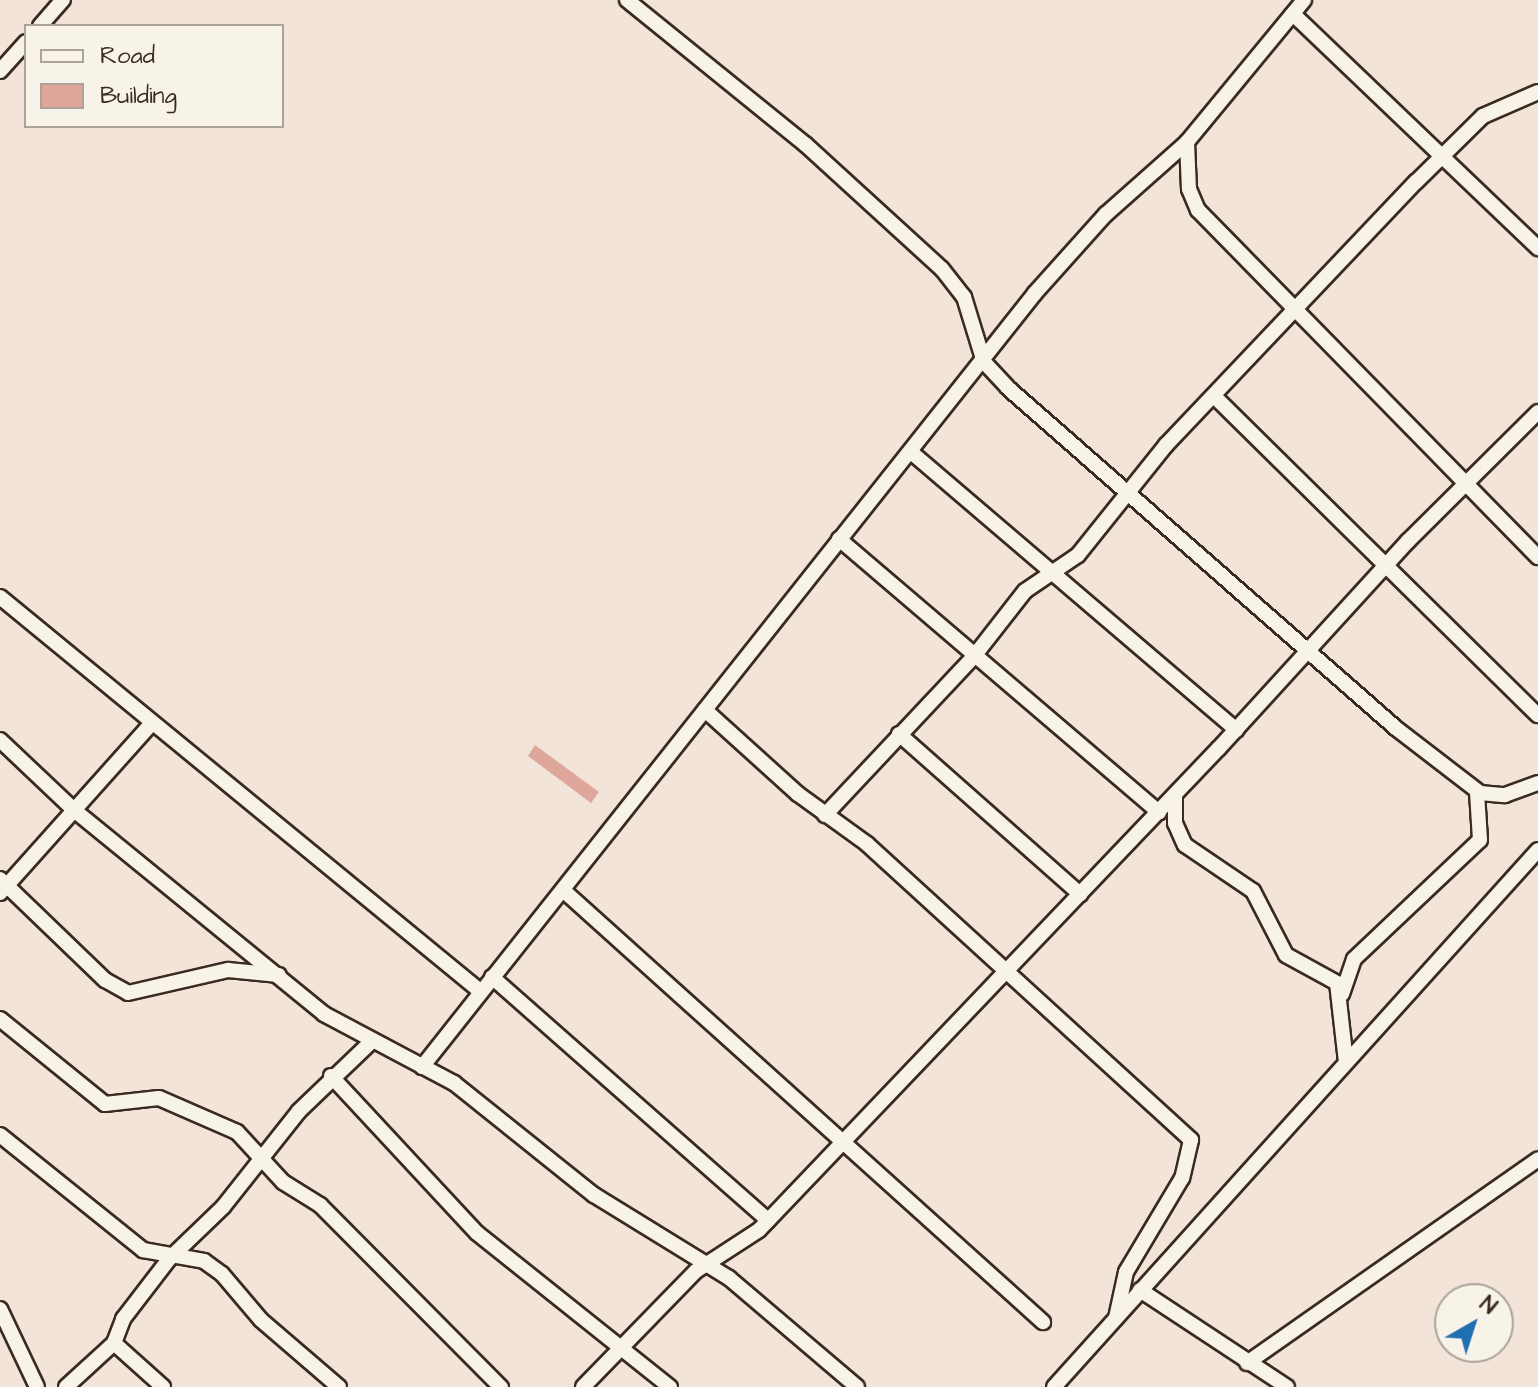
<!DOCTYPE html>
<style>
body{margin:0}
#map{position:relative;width:1538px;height:1387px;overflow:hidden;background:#f2e4d9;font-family:"Architects Daughter",sans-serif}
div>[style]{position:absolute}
.building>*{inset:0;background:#dfa69b}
.roads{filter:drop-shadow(2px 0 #3b2a1e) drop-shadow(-2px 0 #3b2a1e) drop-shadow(0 2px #3b2a1e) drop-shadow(0 -2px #3b2a1e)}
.minor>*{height:14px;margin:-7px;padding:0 7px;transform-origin:7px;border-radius:7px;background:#f7f3e8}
span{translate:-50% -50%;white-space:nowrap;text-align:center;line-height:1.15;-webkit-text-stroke:7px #f7f3e8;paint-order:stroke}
.legend{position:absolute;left:24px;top:24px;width:260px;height:104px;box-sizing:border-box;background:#f7f3e8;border:2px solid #aca397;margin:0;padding:10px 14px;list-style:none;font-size:24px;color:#3b2a1e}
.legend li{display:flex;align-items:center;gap:16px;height:40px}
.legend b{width:40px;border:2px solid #aca397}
.north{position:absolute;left:1434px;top:1283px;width:80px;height:80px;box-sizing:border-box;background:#f7f3e8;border:2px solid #aca397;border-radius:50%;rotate:39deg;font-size:22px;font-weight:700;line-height:32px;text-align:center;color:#3b2a1e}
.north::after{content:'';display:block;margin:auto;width:28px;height:36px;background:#1f6fb2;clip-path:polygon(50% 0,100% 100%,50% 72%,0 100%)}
</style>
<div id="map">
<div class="building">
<div style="clip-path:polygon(535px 745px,599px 792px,591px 803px,528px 756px)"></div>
</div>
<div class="roads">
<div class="minor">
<div style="left:627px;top:0;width:229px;rotate:39deg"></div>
<div style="left:805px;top:144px;width:185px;rotate:42.4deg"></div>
<div style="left:942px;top:269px;width:36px;rotate:52deg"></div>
<div style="left:964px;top:297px;width:68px;rotate:72.9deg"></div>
<div style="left:984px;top:362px;width:35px;rotate:47deg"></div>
<div style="left:1008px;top:388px;width:517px;rotate:41.24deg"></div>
<div style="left:1397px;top:729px;width:105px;rotate:37.6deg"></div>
<div style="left:1480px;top:793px;width:25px;rotate:5deg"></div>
<div style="left:1505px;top:795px;width:35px;rotate:-20deg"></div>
<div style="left:1293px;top:14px;width:339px;rotate:43.7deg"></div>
<div style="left:40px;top:26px;width:35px;rotate:-49deg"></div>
<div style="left:0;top:71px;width:39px;rotate:-48deg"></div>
<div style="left:1187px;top:142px;width:47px;rotate:87.6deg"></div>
<div style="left:1189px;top:189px;width:23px;rotate:67deg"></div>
<div style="left:1198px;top:210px;width:486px;rotate:45.6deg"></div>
<div style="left:1216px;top:398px;width:452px;rotate:44.6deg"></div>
<div style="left:911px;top:452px;width:428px;rotate:40.5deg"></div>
<div style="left:839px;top:539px;width:421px;rotate:40.5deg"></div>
<div style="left:0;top:597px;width:621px;rotate:39.38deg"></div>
<div style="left:705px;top:710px;width:125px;rotate:42.1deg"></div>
<div style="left:798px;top:794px;width:85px;rotate:35.9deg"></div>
<div style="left:867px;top:844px;width:439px;rotate:42.4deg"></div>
<div style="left:1191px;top:1140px;width:39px;rotate:103deg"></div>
<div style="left:1182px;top:1178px;width:109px;rotate:120.8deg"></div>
<div style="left:1126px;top:1272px;width:47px;rotate:102.3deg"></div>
<div style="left:899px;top:734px;width:242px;rotate:41.5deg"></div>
<div style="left:0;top:740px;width:102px;rotate:43.4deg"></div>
<div style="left:74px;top:810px;width:323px;rotate:39.2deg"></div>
<div style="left:324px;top:1014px;width:147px;rotate:28deg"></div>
<div style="left:454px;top:1083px;width:179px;rotate:38.7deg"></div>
<div style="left:594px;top:1195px;width:158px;rotate:31.6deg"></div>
<div style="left:729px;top:1278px;width:168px;rotate:40.4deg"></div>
<div style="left:1175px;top:796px;width:27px;rotate:90deg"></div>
<div style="left:1175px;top:823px;width:24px;rotate:66deg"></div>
<div style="left:1185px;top:845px;width:82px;rotate:34.1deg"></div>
<div style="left:1253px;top:891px;width:72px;rotate:62.7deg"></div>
<div style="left:1286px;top:955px;width:58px;rotate:28.8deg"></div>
<div style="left:1337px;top:983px;width:80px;rotate:83.5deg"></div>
<div style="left:825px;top:815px;width:219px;rotate:-46.8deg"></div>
<div style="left:975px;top:655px;width:81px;rotate:-52deg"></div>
<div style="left:1025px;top:591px;width:64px;rotate:-34.2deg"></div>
<div style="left:1078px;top:555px;width:141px;rotate:-51.3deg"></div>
<div style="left:1166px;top:445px;width:363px;rotate:-46.5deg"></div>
<div style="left:1416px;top:182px;width:94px;rotate:-44.6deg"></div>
<div style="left:1483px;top:116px;width:60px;rotate:-23.6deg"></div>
<div style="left:0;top:879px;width:146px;rotate:43.9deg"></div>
<div style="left:105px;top:980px;width:26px;rotate:29deg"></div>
<div style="left:128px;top:993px;width:103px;rotate:-13deg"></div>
<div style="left:228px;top:970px;width:51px;rotate:5.6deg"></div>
<div style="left:563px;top:890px;width:646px;rotate:41.99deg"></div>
<div style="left:0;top:893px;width:228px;rotate:-48.2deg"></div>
<div style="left:492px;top:977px;width:368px;rotate:41.4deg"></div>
<div style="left:1342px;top:994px;width:37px;rotate:-71deg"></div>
<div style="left:1354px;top:959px;width:173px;rotate:-43.4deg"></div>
<div style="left:1480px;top:840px;width:48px;rotate:-93.6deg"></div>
<div style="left:0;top:1019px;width:135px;rotate:39deg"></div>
<div style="left:105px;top:1104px;width:54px;rotate:-6.3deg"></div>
<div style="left:159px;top:1098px;width:85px;rotate:23.6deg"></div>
<div style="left:237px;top:1132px;width:68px;rotate:47.4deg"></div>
<div style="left:283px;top:1182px;width:44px;rotate:31.9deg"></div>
<div style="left:320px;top:1205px;width:257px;rotate:45.2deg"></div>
<div style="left:422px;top:1067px;width:987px;rotate:-51.62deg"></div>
<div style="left:1035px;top:293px;width:106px;rotate:-48.1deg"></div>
<div style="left:1106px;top:214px;width:108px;rotate:-41.6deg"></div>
<div style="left:1187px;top:142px;width:184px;rotate:-50.5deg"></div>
<div style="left:331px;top:1076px;width:214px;rotate:47.1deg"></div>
<div style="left:477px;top:1233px;width:247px;rotate:38.6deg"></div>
<div style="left:0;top:1135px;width:184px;rotate:38.8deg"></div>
<div style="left:143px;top:1250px;width:62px;rotate:10.2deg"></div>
<div style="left:204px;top:1261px;width:22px;rotate:36deg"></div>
<div style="left:222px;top:1274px;width:60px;rotate:49.7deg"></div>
<div style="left:261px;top:1320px;width:103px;rotate:40.7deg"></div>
<div style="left:1140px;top:1290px;width:176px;rotate:33.4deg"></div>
<div style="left:0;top:1309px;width:86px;rotate:64.6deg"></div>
<div style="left:114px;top:1343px;width:66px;rotate:41.9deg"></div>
<div style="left:1247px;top:1363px;width:355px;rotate:-35deg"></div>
<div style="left:66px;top:1387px;width:65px;rotate:-42.5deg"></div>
<div style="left:114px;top:1343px;width:26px;rotate:-69deg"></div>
<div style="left:123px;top:1319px;width:76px;rotate:-52.5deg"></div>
<div style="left:169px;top:1259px;width:75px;rotate:-43.9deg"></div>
<div style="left:223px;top:1207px;width:122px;rotate:-51.6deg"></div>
<div style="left:299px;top:1111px;width:98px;rotate:-43.8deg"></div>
<div style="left:583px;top:1387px;width:162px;rotate:-45.8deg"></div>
<div style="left:696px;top:1271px;width:75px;rotate:-33.1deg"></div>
<div style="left:759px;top:1230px;width:666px;rotate:-46.34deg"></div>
<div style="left:1219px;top:748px;width:280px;rotate:-47.6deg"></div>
<div style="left:1408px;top:541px;width:183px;rotate:-44.8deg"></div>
<div style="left:1054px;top:1387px;width:723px;rotate:-47.97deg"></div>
</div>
</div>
<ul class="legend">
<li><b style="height:10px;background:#f7f3e8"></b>Road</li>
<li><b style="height:22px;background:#dfa69b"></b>Building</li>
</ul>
<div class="north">N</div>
</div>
